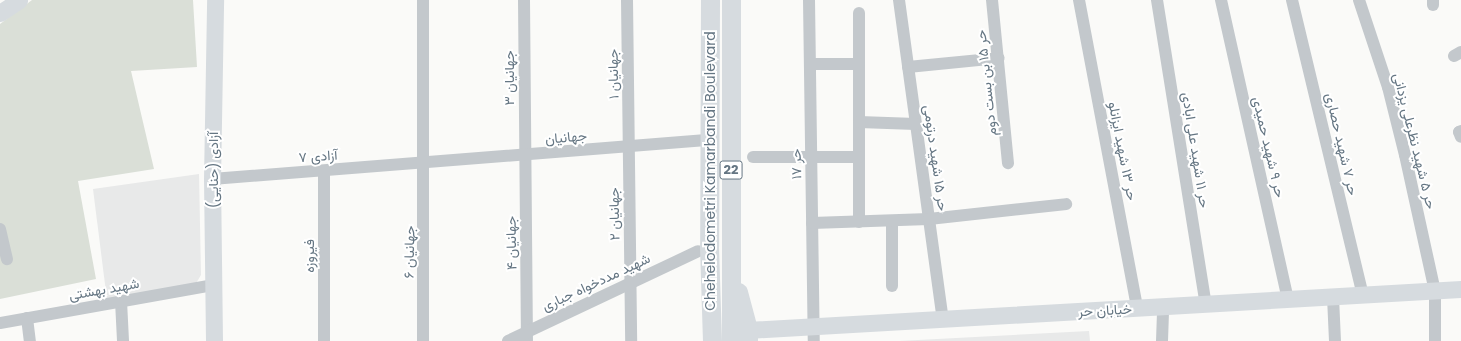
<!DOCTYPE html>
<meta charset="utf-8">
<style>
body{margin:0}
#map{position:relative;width:1461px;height:341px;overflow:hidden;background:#fafaf8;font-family:Poppins,Vazirmatn,sans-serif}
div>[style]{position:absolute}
.built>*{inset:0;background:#e8e9e9}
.green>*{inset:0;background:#dadfd7}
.street>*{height:12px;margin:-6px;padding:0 6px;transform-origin:6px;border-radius:6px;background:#c3c8cc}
.secondary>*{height:17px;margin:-8.5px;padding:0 8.5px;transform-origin:8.5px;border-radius:8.5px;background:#d6dbdf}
.primary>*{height:19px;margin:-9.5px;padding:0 9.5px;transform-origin:9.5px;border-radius:9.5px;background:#d6dbdf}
span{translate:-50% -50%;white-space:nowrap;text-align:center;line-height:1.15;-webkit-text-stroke:4px #fff;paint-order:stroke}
.shield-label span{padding:1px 3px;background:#fff;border:1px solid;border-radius:3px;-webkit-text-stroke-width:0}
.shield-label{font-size:13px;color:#657683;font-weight:700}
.street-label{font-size:14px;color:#657683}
</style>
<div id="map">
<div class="built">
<div style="clip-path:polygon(199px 174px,201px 275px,195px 285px,107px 300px,93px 189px)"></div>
<div style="clip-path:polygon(1089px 331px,1090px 341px,899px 341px)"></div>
</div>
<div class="green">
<div style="clip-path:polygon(32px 0,193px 0,197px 67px,131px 71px,154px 169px,78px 181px,96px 279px,0 299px,0 24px)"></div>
</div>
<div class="street">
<div style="left:423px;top:0;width:341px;rotate:90deg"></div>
<div style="left:524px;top:0;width:341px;rotate:89.5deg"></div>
<div style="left:627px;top:0;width:341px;rotate:89.3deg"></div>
<div style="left:809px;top:0;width:341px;rotate:89.2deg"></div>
<div style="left:899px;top:0;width:323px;rotate:82.2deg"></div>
<div style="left:992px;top:0;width:164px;rotate:84.4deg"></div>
<div style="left:1079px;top:0;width:313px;rotate:79.3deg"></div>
<div style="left:1157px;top:0;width:309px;rotate:80.9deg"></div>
<div style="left:1221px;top:0;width:307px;rotate:77.4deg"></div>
<div style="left:1292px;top:0;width:303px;rotate:76.5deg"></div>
<div style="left:1359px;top:0;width:92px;rotate:71.6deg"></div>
<div style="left:1388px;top:87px;width:70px;rotate:76deg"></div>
<div style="left:1405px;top:155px;width:139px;rotate:77.6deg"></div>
<div style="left:1435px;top:291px;width:50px;rotate:90deg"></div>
<div style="left:1433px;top:5px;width:5px;rotate:-90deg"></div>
<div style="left:859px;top:13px;width:209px;rotate:90deg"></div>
<div style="left:1454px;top:56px;width:8px;rotate:-30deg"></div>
<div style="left:810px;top:64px;width:49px"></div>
<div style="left:908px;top:67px;width:91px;rotate:-5.6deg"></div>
<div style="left:859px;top:122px;width:57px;rotate:2deg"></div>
<div style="left:1461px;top:131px;width:2px;rotate:153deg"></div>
<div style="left:1459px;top:132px;width:5px;rotate:68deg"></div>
<div style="left:753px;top:157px;width:106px"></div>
<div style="left:212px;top:179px;width:499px;rotate:-4.5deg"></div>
<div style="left:892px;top:221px;width:65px;rotate:90deg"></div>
<div style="left:812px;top:223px;width:117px;rotate:-2deg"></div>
<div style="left:929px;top:219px;width:138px;rotate:-6.2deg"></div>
<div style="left:0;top:229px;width:31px;rotate:77deg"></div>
<div style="left:1333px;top:297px;width:44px;rotate:87.4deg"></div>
<div style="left:121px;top:301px;width:40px;rotate:87.1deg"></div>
<div style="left:27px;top:318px;width:23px;rotate:83deg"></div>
<div style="left:0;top:323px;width:216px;rotate:-10.1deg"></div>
<div style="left:324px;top:341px;width:170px;rotate:-90deg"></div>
<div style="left:508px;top:341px;width:210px;rotate:-25.3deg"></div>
<div style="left:1162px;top:341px;width:34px;rotate:-88deg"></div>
</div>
<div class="secondary">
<div style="left:0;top:13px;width:23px;rotate:-34deg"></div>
<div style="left:748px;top:330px;width:714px;rotate:-3.29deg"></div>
<div style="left:214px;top:341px;width:162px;rotate:-90.7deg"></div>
<div style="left:212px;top:179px;width:179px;rotate:-89deg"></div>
</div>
<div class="primary">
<div style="left:710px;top:0;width:246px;rotate:90.2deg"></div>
<div style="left:709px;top:246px;width:95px;rotate:88.2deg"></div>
<div style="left:738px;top:292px;width:39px;rotate:75deg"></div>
<div style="left:748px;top:330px;width:11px;rotate:90deg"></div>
<div style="left:731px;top:341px;width:341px;rotate:-90deg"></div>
</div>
<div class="shield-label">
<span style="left:731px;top:170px">22</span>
</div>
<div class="street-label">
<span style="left:613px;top:74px;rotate:-91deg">جهانیان ۱</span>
<span style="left:509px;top:78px;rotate:-90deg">جهانیان ۳</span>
<span style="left:986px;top:83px;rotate:-96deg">حر ۱۵ بن بست دوم</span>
<span style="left:566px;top:137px;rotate:-5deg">جهانیان</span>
<span style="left:1415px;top:141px;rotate:76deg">حر ۵ شهید نظرعلی یزدانی</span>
<span style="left:1342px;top:144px;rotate:77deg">حر ۷ شهید حصاری</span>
<span style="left:1269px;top:147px;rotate:77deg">حر ۹ شهید حمیدی</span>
<span style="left:1196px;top:150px;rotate:81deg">حر ۱۱ شهید علی ابادی</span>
<span style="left:1123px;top:151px;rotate:79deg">حر ۱۳ شهید ایزانلو</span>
<span style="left:318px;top:156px;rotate:-4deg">آزادی ۷</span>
<span style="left:936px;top:158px;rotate:82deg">حر ۱۵ شهید درتومی</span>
<span style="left:796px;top:164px;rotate:-91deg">حر ۱۷</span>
<span style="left:213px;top:170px;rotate:-90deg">آزادی (حنایی)</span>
<span style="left:710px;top:171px;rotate:-90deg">Chehelodometri Kamarbandi Boulevard</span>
<span style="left:614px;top:214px;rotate:-91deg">جهانیان ۲</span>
<span style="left:511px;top:243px;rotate:-91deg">جهانیان ۴</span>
<span style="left:409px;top:252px;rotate:-89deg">جهانیان ۶</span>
<span style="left:309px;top:256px;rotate:-90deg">فیروزه</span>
<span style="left:596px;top:282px;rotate:-25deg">شهید مددخواه جباری</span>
<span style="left:104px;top:289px;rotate:-10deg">شهید بهشتی</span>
<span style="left:1105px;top:310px;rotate:-3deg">خیابان حر</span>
</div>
</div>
